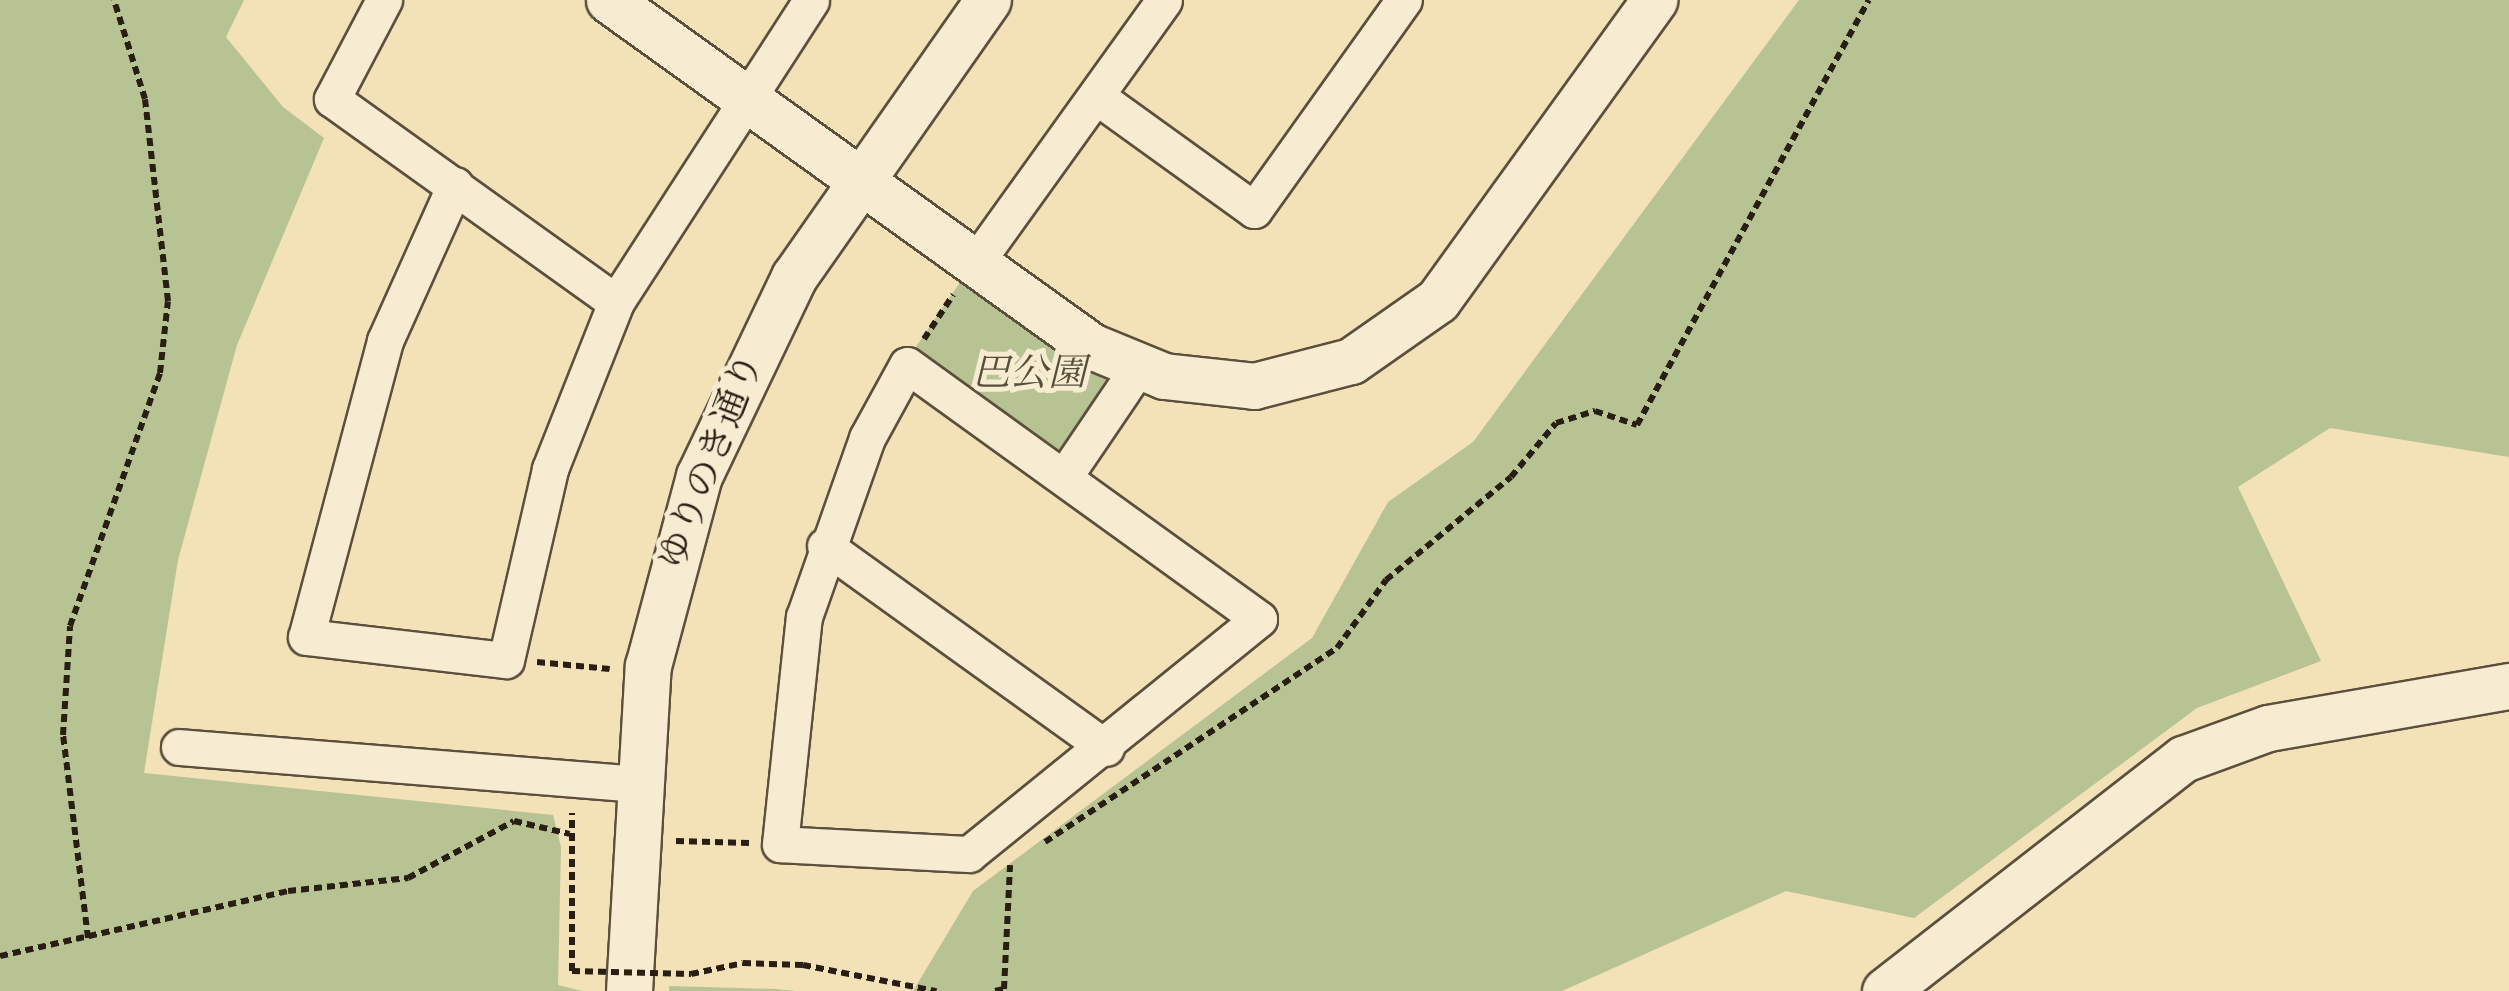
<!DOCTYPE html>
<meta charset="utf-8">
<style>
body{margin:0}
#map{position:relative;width:2509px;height:991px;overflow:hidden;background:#f3e1b8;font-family:"IM FELL English","Noto Serif JP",serif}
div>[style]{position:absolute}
.green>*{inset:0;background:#b7c392}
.path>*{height:6px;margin-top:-3px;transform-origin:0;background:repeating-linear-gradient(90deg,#291e14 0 8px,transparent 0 13px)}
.roads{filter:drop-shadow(2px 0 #5c4f3d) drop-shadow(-2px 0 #5c4f3d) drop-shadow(0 2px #5c4f3d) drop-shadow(0 -2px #5c4f3d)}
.minor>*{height:35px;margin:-17.5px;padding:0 17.5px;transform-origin:17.5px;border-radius:17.5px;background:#f7ecd1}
.tertiary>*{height:45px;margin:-22.5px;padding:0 22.5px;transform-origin:22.5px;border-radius:22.5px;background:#f7ecd1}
.path-bridge>*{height:6px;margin-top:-3px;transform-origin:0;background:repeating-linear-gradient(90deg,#291e14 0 8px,transparent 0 13px)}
span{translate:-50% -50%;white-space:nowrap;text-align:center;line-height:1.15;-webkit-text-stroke:10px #f7ecd1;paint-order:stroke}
.park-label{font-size:38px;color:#54503a;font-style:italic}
.street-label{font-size:38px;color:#291e14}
</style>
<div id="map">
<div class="green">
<div style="clip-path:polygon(0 0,244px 0,226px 37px,283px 107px,324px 138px,237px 345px,178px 560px,144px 773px,553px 815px,561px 847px,558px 985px,582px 991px,0 991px)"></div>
<div style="clip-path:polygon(1799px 0,2509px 0,2509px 457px,2330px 428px,2238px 487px,2321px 661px,2197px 708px,1914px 918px,1786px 891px,1562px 991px,913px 991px,973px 891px,1312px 638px,1388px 502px,1473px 442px)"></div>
<div style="clip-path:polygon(965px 275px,1116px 378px,1056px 454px,913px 351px)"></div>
<div style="clip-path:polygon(669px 986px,776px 989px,795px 991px,669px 991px)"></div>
</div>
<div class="path">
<div style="left:924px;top:339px;width:53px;rotate:-56.6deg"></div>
<div style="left:537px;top:662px;width:73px;rotate:5.5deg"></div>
<div style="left:676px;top:841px;width:73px;rotate:1.6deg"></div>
<div style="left:1045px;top:842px;width:351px;rotate:-33.6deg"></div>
<div style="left:1337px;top:648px;width:84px;rotate:-54.2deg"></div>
<div style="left:1386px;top:580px;width:162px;rotate:-39.5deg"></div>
<div style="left:1511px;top:477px;width:70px;rotate:-50.2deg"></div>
<div style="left:1556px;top:423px;width:41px;rotate:-17.1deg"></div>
<div style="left:1595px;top:411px;width:44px;rotate:18.4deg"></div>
<div style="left:1637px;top:425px;width:484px;rotate:-61.4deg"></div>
<div style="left:88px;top:938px;width:205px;rotate:-97deg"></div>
<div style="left:63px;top:735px;width:109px;rotate:-86.3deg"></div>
<div style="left:70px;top:626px;width:269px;rotate:-70.4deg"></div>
<div style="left:160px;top:373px;width:72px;rotate:-83.7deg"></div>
<div style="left:168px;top:301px;width:203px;rotate:-96.5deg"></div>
<div style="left:145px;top:99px;width:104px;rotate:-107.4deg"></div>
<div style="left:0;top:956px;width:295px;rotate:-12.7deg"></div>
<div style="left:288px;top:891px;width:121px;rotate:-6.2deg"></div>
<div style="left:408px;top:878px;width:120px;rotate:-28.3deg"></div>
<div style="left:514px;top:821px;width:57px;rotate:13.1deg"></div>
<div style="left:572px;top:971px;width:158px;rotate:-90deg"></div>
<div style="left:691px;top:974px;width:53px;rotate:-11.9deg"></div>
<div style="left:743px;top:963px;width:60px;rotate:1.9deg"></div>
<div style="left:803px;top:965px;width:136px;rotate:11.1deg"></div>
<div style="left:995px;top:991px;width:9px;rotate:-13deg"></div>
<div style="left:1004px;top:989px;width:124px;rotate:-87.2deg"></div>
</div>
<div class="roads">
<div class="minor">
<div style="left:384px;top:0;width:112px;rotate:117.7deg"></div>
<div style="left:332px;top:99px;width:349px;rotate:35.6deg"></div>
<div style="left:1096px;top:96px;width:195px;rotate:35.8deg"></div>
<div style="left:1254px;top:210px;width:258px;rotate:-54.5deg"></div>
<div style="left:455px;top:185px;width:171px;rotate:114.2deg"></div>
<div style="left:385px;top:341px;width:306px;rotate:104.9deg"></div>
<div style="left:306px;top:637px;width:201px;rotate:6.6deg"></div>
<div style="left:506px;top:660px;width:196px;rotate:-77deg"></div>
<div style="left:550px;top:469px;width:180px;rotate:-68.4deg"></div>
<div style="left:616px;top:302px;width:359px;rotate:-57.1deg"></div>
<div style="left:976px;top:262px;width:322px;rotate:-54.3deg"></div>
<div style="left:907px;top:365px;width:434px;rotate:35.8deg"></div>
<div style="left:1259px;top:619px;width:373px;rotate:141deg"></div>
<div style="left:969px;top:854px;width:189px;rotate:-177deg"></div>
<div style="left:780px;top:844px;width:228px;rotate:-84deg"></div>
<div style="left:804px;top:617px;width:190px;rotate:-70.6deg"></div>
<div style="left:867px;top:438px;width:83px;rotate:-61.3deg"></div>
<div style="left:1066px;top:474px;width:127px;rotate:-55.9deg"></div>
<div style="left:825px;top:546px;width:346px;rotate:35.7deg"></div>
<div style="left:179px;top:747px;width:459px;rotate:4.6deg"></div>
</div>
<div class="tertiary">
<div style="left:609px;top:0;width:593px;rotate:35.67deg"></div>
<div style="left:1091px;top:346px;width:79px;rotate:22.3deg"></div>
<div style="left:1164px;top:376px;width:91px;rotate:6.3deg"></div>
<div style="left:1254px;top:386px;width:100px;rotate:-14.5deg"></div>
<div style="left:1351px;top:361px;width:106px;rotate:-35deg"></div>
<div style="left:1438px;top:300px;width:370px;rotate:-54.2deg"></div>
<div style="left:629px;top:991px;width:326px;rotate:-86.7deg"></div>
<div style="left:648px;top:666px;width:197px;rotate:-75deg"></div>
<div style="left:699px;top:476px;width:221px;rotate:-64.5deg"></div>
<div style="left:794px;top:277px;width:338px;rotate:-55deg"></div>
<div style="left:1885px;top:991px;width:378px;rotate:-37.9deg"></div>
<div style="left:2183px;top:759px;width:90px;rotate:-20deg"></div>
<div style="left:2268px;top:728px;width:245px;rotate:-9.9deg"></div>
</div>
</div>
<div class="path-bridge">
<div style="left:572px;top:971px;width:119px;rotate:1.4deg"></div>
</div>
<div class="park-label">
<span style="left:1029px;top:376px">巴公園</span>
</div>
<div class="street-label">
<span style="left:713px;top:462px;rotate:-69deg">ゆりのき通り</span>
</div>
</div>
